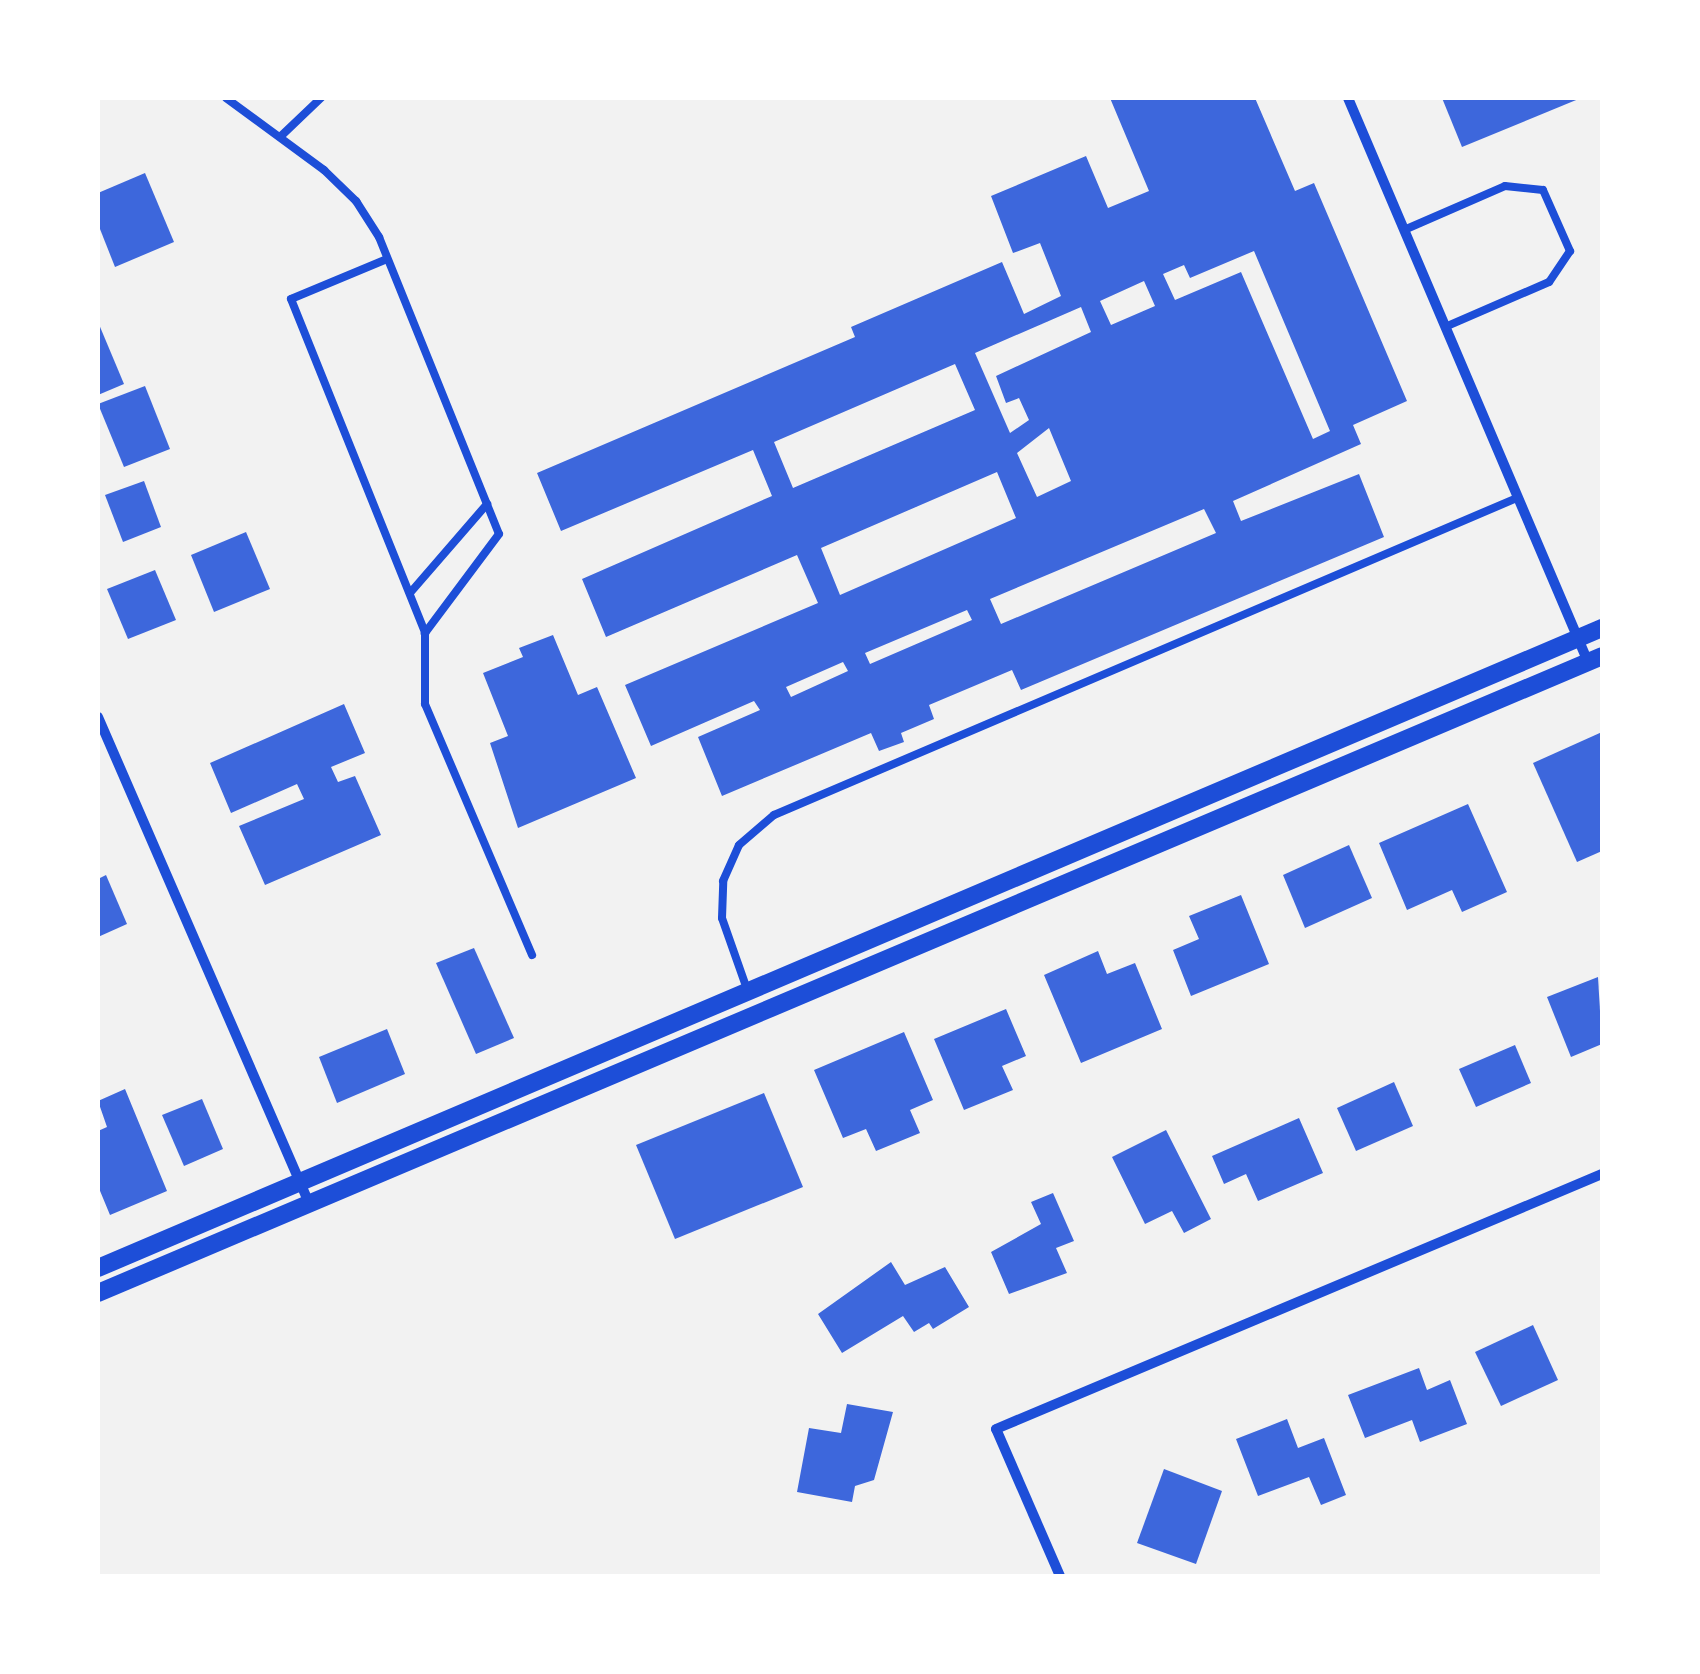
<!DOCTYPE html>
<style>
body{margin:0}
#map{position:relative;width:1700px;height:1674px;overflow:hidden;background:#f2f2f2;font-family:Rubik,sans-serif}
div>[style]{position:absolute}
.building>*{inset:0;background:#3d67dc}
.service>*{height:8px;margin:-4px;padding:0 4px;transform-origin:4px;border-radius:4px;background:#1d4ed8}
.minor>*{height:10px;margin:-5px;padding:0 5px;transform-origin:5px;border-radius:5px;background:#1d4ed8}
.tertiary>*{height:18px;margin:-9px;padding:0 9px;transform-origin:9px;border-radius:9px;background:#1d4ed8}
span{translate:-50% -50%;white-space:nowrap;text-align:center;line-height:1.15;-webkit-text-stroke:8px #fff;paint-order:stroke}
.frame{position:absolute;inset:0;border:100px solid #fff;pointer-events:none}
</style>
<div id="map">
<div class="building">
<div style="clip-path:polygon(evenodd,1110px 98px,1255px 98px,1295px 191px,1314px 183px,1407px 401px,1353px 425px,1361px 444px,1233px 501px,1241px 521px,1359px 474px,1384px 537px,1021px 690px,1012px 670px,929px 705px,934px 719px,901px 733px,904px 742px,879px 751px,871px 733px,722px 796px,698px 737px,760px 710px,754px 701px,651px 746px,625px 685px,818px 603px,797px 555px,606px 637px,582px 579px,772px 496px,753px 450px,561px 531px,537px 473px,855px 337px,851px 327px,1002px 262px,1024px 314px,1061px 296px,1040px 243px,1013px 253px,991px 196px,1086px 156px,1108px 208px,1149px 191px,1110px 98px,1254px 251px,1330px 431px,1313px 439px,1241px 272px,1175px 300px,1163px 274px,1184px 265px,1190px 278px,1254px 251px,1110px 98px,1144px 281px,1155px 306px,1111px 325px,1100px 301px,1144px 281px,1110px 98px,1081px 307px,1091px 332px,996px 376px,1006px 403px,1019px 398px,1029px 420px,1010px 433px,975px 353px,1081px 307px,1110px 98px,955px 364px,975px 410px,793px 488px,774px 442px,955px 364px,1110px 98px,1049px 428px,1071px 481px,1037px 497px,1017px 453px,1049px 428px,1110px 98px,997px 472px,1016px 518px,840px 595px,821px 548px,997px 472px,1110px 98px,1204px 509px,1216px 533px,1001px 624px,990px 599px,1204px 509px,1110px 98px,967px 610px,972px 620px,870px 664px,865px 653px,967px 610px,1110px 98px,843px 662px,848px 671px,791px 697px,786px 687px,843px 662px)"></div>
<div style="clip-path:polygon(1442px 98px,1581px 98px,1462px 147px)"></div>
<div style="clip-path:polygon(145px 173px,174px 242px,115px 267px,98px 224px,98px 193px)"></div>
<div style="clip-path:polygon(98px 322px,124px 384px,98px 395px)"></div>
<div style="clip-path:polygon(145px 386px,170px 449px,124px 467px,98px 404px)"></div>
<div style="clip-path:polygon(144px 481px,161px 527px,123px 542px,105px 495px)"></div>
<div style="clip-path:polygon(246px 532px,270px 589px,214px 612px,191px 555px)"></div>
<div style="clip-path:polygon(155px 570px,176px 620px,128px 639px,107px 589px)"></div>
<div style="clip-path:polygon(553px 635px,578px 695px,597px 687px,636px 778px,518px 828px,490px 743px,508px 736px,483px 673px,523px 657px,519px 648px)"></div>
<div style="clip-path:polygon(344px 704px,365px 753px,331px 767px,338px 782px,355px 776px,381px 835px,265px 885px,239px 826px,304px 799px,297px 784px,231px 813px,210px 763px)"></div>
<div style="clip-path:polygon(1602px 732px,1602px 851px,1577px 862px,1533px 763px)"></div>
<div style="clip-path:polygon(1468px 804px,1507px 892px,1462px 912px,1452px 890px,1407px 910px,1379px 843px)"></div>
<div style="clip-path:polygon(1349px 845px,1372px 898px,1305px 928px,1283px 875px)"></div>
<div style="clip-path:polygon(106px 875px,127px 924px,98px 937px,98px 879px)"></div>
<div style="clip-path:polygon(1241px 895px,1269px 964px,1191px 996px,1173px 950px,1199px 939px,1189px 916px)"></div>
<div style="clip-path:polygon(474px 948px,514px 1038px,476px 1054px,436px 963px)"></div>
<div style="clip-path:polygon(1098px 951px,1107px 974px,1135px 963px,1162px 1029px,1081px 1063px,1044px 975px)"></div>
<div style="clip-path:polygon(1598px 977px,1602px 1044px,1571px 1057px,1547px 997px)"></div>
<div style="clip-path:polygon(1006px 1009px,1026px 1056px,1002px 1066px,1013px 1090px,964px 1110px,934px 1039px)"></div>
<div style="clip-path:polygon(387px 1029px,405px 1074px,337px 1103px,319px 1057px)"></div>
<div style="clip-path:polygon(904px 1032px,933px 1100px,910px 1110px,920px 1133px,876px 1151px,866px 1129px,843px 1138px,814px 1070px)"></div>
<div style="clip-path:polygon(1515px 1045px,1531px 1083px,1476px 1107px,1459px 1069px)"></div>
<div style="clip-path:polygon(1394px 1082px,1413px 1126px,1356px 1151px,1337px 1108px)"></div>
<div style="clip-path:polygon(125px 1089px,167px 1191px,110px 1215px,98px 1186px,98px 1131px,107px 1127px,98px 1101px)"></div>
<div style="clip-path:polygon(764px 1093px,803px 1187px,675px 1239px,636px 1145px)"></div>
<div style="clip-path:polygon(202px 1099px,223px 1149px,184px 1166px,162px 1115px)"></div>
<div style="clip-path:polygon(1299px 1118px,1323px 1173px,1258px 1201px,1246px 1174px,1224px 1184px,1212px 1156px)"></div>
<div style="clip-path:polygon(1166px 1130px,1211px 1219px,1184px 1233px,1172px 1211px,1145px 1224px,1112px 1157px)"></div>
<div style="clip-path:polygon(1053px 1193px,1074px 1241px,1056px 1248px,1067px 1273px,1009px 1294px,991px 1252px,1041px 1224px,1031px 1202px)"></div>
<div style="clip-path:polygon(891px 1262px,905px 1285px,945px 1267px,969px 1307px,933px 1329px,929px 1323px,914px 1332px,903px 1316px,842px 1353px,818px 1314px)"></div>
<div style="clip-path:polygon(1533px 1325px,1558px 1380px,1501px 1406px,1475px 1352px)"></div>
<div style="clip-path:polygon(1419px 1368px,1427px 1390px,1450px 1380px,1467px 1424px,1420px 1442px,1412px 1420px,1365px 1438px,1348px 1395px)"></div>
<div style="clip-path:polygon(847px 1404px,893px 1412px,874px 1480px,855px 1486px,852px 1502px,797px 1492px,809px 1428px,841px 1433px)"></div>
<div style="clip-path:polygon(1287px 1419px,1298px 1448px,1324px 1438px,1346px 1495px,1321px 1505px,1309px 1477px,1258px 1496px,1236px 1439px)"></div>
<div style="clip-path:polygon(1164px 1469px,1222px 1491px,1196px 1564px,1137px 1543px)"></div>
</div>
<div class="service">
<div style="left:226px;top:98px;width:122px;rotate:36.3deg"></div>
<div style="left:324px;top:170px;width:45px;rotate:44.1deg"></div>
<div style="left:356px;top:201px;width:43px;rotate:57.4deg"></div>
<div style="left:379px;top:237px;width:320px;rotate:68deg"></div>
<div style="left:499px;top:534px;width:124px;rotate:126.8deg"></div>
<div style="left:280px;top:137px;width:57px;rotate:-43.6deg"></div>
<div style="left:1404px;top:230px;width:110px;rotate:-23.5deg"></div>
<div style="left:1505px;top:186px;width:38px;rotate:6deg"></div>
<div style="left:1543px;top:190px;width:67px;rotate:66.1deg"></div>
<div style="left:1570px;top:251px;width:37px;rotate:124deg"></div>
<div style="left:1549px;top:282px;width:113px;rotate:156.6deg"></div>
<div style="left:387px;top:259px;width:104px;rotate:157.4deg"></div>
<div style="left:291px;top:299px;width:360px;rotate:68.1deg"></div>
<div style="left:425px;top:633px;width:71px;rotate:90deg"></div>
<div style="left:425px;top:704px;width:273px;rotate:66.9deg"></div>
<div style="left:410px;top:593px;width:118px;rotate:-49.1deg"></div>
<div style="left:748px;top:992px;width:78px;rotate:-109.4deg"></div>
<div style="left:722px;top:918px;width:37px;rotate:-88deg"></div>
<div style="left:723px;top:881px;width:39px;rotate:-66deg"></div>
<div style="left:739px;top:845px;width:46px;rotate:-40.6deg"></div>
<div style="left:774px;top:815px;width:808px;rotate:-23.11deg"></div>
</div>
<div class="minor">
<div style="left:1348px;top:98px;width:613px;rotate:66.95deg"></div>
<div style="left:98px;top:717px;width:530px;rotate:66.53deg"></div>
<div style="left:1060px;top:1576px;width:160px;rotate:-113.5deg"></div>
<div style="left:996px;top:1429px;width:657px;rotate:-22.82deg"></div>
</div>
<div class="tertiary">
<div style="left:98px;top:1268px;width:1635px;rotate:-23.05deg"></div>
<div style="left:98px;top:1293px;width:1633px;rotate:-22.95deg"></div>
</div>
<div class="frame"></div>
</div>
